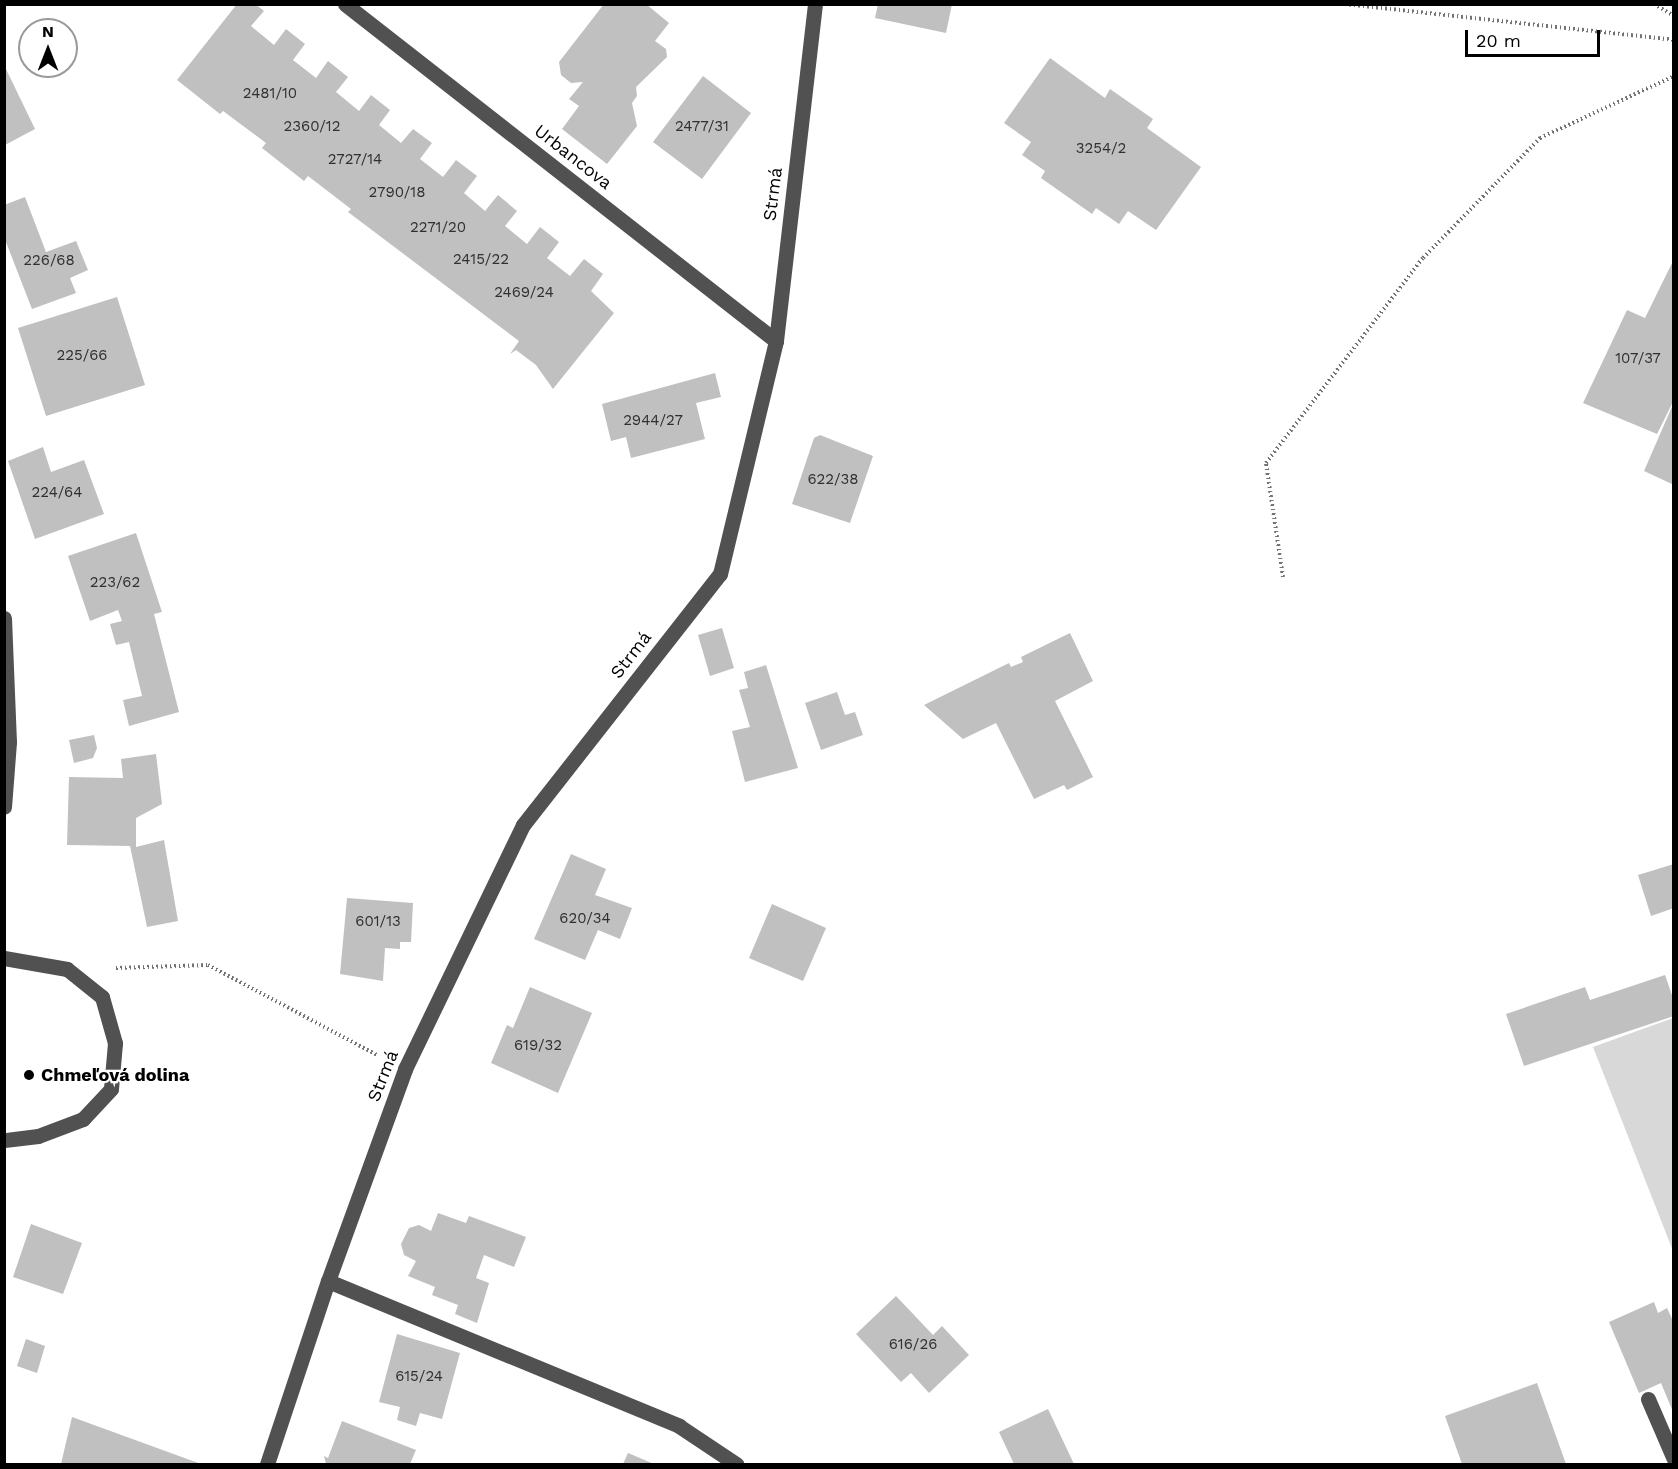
<!DOCTYPE html>
<meta charset="utf-8">
<style>
body{margin:0}
#map{position:relative;width:1678px;height:1469px;overflow:hidden;background:#fff;font-family:"Work Sans",sans-serif}
div>[style]{position:absolute}
.green>*{inset:0;background:#d8d8d8}
.building>*{inset:0;background:#c0c0c0}
.path>*{height:4px;margin-top:-2px;transform-origin:0;background:repeating-linear-gradient(90deg,#737373 0 1.5px,transparent 0 4.5px)}
.minor>*{height:15px;margin:-7.5px;padding:0 7.5px;transform-origin:7.5px;border-radius:7.5px;background:#515151}
.dots>*{width:16px;height:16px;translate:-50% -50%;box-sizing:border-box;border:3px solid #fff;border-radius:50%}
span{translate:-50% -50%;white-space:nowrap;text-align:center;line-height:1.15;-webkit-text-stroke:4.5px #fff;paint-order:stroke}
.number-label{font-size:15px;color:#303030}
.number-label span{-webkit-text-stroke-width:0}
.street-label{font-size:18px;color:#000}
.poi-label{font-size:18px;color:#000;font-weight:700}
.left{translate:0 -50%;text-align:left}
.frame{position:absolute;inset:0;border:6px solid #000;pointer-events:none}
.north{position:absolute;left:18px;top:18px;width:60px;height:60px;box-sizing:border-box;background:#fff;border:2px solid #999;border-radius:50%;rotate:0deg;font-size:16px;font-weight:700;line-height:24px;text-align:center;color:#000}
.north::after{content:'';display:block;margin:auto;width:21px;height:27px;background:#000;clip-path:polygon(50% 0,100% 100%,50% 72%,0 100%)}
.scale{position:absolute;left:1465px;top:30px;width:135px;height:27px;box-sizing:border-box;border:3px solid #000;border-top:0;padding-left:8px;font-size:18px;line-height:21px;white-space:nowrap;color:#000;-webkit-text-stroke:4px #fff;paint-order:stroke}
</style>
<div id="map">
<div class="green">
<div style="clip-path:polygon(1673px 1018px,1674px 1018px,1673px 1251px,1593px 1047px)"></div>
</div>
<div class="building">
<div style="clip-path:polygon(237px 4px,255px 4px,264px 11px,251px 26px,274px 45px,286px 29px,305px 44px,293px 60px,316px 78px,328px 61px,348px 77px,336px 92px,359px 111px,371px 95px,390px 110px,379px 125px,401px 143px,413px 129px,432px 143px,420px 159px,443px 177px,456px 160px,477px 176px,464px 193px,485px 211px,498px 195px,517px 211px,505px 226px,527px 244px,540px 227px,559px 242px,547px 258px,570px 276px,584px 259px,603px 274px,591px 291px,614px 313px,553px 389px,536px 365px,516px 350px,510px 354px,519px 341px,348px 212px,351px 209px,308px 176px,304px 181px,262px 148px,266px 143px,223px 111px,220px 114px,177px 80px)"></div>
<div style="clip-path:polygon(604px 4px,646px 4px,669px 23px,655px 41px,666px 49px,667px 57px,636px 87px,637px 96px,632px 103px,637px 126px,607px 164px,562px 129px,579px 106px,569px 99px,583px 82px,571px 83px,561px 75px,559px 62px)"></div>
<div style="clip-path:polygon(878px 4px,952px 4px,946px 33px,875px 18px)"></div>
<div style="clip-path:polygon(1050px 58px,1105px 98px,1110px 89px,1153px 119px,1147px 128px,1201px 167px,1156px 230px,1128px 211px,1119px 224px,1096px 208px,1092px 214px,1041px 178px,1045px 171px,1022px 155px,1031px 142px,1004px 123px)"></div>
<div style="clip-path:polygon(5px 67px,35px 129px,5px 145px)"></div>
<div style="clip-path:polygon(703px 76px,751px 113px,702px 179px,653px 142px)"></div>
<div style="clip-path:polygon(25px 197px,46px 252px,76px 241px,88px 270px,70px 278px,76px 293px,32px 309px,4px 237px,4px 205px)"></div>
<div style="clip-path:polygon(1674px 259px,1674px 400px,1657px 434px,1583px 403px,1627px 310px,1645px 318px)"></div>
<div style="clip-path:polygon(117px 297px,145px 385px,46px 416px,18px 328px)"></div>
<div style="clip-path:polygon(715px 373px,721px 397px,696px 403px,705px 439px,631px 458px,626px 437px,611px 441px,602px 404px)"></div>
<div style="clip-path:polygon(1674px 402px,1674px 485px,1644px 471px)"></div>
<div style="clip-path:polygon(820px 435px,873px 456px,850px 523px,792px 504px,814px 438px)"></div>
<div style="clip-path:polygon(43px 447px,51px 472px,84px 460px,104px 514px,35px 539px,8px 461px)"></div>
<div style="clip-path:polygon(136px 533px,162px 612px,154px 614px,179px 712px,129px 726px,123px 700px,142px 696px,129px 642px,116px 645px,110px 624px,122px 621px,118px 610px,90px 621px,68px 556px)"></div>
<div style="clip-path:polygon(722px 628px,734px 668px,710px 676px,698px 635px)"></div>
<div style="clip-path:polygon(1070px 633px,1093px 681px,1055px 701px,1093px 777px,1067px 790px,1064px 785px,1034px 799px,996px 723px,963px 739px,924px 705px,1009px 663px,1011px 667px,1023px 662px,1021px 657px)"></div>
<div style="clip-path:polygon(766px 665px,798px 768px,745px 782px,732px 731px,750px 727px,739px 690px,748px 688px,744px 672px)"></div>
<div style="clip-path:polygon(837px 692px,845px 715px,855px 712px,863px 735px,821px 750px,805px 703px)"></div>
<div style="clip-path:polygon(94px 735px,97px 748px,93px 758px,74px 763px,69px 740px)"></div>
<div style="clip-path:polygon(156px 754px,162px 804px,136px 818px,136px 847px,164px 840px,178px 921px,147px 927px,130px 846px,67px 845px,69px 777px,123px 778px,121px 759px)"></div>
<div style="clip-path:polygon(571px 854px,606px 869px,595px 895px,632px 908px,620px 939px,598px 930px,585px 960px,534px 939px)"></div>
<div style="clip-path:polygon(1674px 864px,1674px 908px,1651px 916px,1638px 875px)"></div>
<div style="clip-path:polygon(347px 898px,413px 903px,411px 942px,400px 942px,400px 949px,385px 948px,383px 981px,340px 974px)"></div>
<div style="clip-path:polygon(772px 904px,826px 928px,803px 981px,749px 958px)"></div>
<div style="clip-path:polygon(1665px 975px,1674px 1001px,1674px 1016px,1524px 1066px,1506px 1014px,1585px 987px,1590px 1000px)"></div>
<div style="clip-path:polygon(530px 987px,592px 1013px,558px 1093px,491px 1063px,507px 1025px,513px 1028px)"></div>
<div style="clip-path:polygon(438px 1213px,466px 1223px,469px 1216px,526px 1237px,514px 1267px,484px 1255px,476px 1278px,489px 1283px,477px 1323px,455px 1314px,458px 1305px,432px 1295px,435px 1287px,408px 1276px,416px 1261px,404px 1255px,401px 1244px,409px 1228px,419px 1225px,431px 1231px)"></div>
<div style="clip-path:polygon(31px 1224px,82px 1243px,63px 1294px,13px 1277px)"></div>
<div style="clip-path:polygon(896px 1296px,933px 1335px,942px 1326px,969px 1355px,929px 1393px,911px 1373px,901px 1382px,856px 1334px)"></div>
<div style="clip-path:polygon(1654px 1302px,1658px 1313px,1667px 1308px,1674px 1323px,1673px 1412px,1661px 1383px,1639px 1393px,1609px 1322px)"></div>
<div style="clip-path:polygon(397px 1334px,460px 1353px,442px 1419px,420px 1413px,416px 1426px,397px 1420px,400px 1407px,379px 1402px)"></div>
<div style="clip-path:polygon(26px 1339px,45px 1346px,37px 1373px,17px 1366px)"></div>
<div style="clip-path:polygon(1537px 1383px,1566px 1464px,1462px 1464px,1445px 1416px)"></div>
<div style="clip-path:polygon(1048px 1409px,1074px 1464px,1014px 1464px,999px 1432px)"></div>
<div style="clip-path:polygon(72px 1417px,201px 1464px,61px 1464px)"></div>
<div style="clip-path:polygon(342px 1421px,416px 1450px,410px 1464px,326px 1464px,324px 1456px,328px 1458px)"></div>
<div style="clip-path:polygon(628px 1453px,654px 1464px,623px 1464px)"></div>
</div>
<div class="path">
<div style="left:1345px;top:4px;width:331px;rotate:6.2deg"></div>
<div style="left:1654px;top:4px;width:23px;rotate:31deg"></div>
<div style="left:1283px;top:577px;width:115px;rotate:-98.5deg"></div>
<div style="left:1266px;top:463px;width:258px;rotate:-52.6deg"></div>
<div style="left:1423px;top:258px;width:168px;rotate:-45.7deg"></div>
<div style="left:1540px;top:138px;width:148px;rotate:-24.8deg"></div>
<div style="left:116px;top:968px;width:92px;rotate:-1.9deg"></div>
<div style="left:208px;top:965px;width:191px;rotate:28deg"></div>
</div>
<div class="minor">
<div style="left:345px;top:4px;width:547px;rotate:38.02deg"></div>
<div style="left:4px;top:618px;width:124px;rotate:87.7deg"></div>
<div style="left:9px;top:742px;width:65px;rotate:94.4deg"></div>
<div style="left:4px;top:958px;width:64px;rotate:9.9deg"></div>
<div style="left:67px;top:969px;width:45px;rotate:38.7deg"></div>
<div style="left:102px;top:997px;width:48px;rotate:74.2deg"></div>
<div style="left:115px;top:1043px;width:46px;rotate:95deg"></div>
<div style="left:111px;top:1089px;width:41px;rotate:133deg"></div>
<div style="left:83px;top:1119px;width:48px;rotate:159.3deg"></div>
<div style="left:38px;top:1136px;width:34px;rotate:173deg"></div>
<div style="left:328px;top:1281px;width:380px;rotate:22.4deg"></div>
<div style="left:679px;top:1426px;width:69px;rotate:33.7deg"></div>
<div style="left:1648px;top:1399px;width:65px;rotate:66.6deg"></div>
<div style="left:267px;top:1464px;width:193px;rotate:-71.6deg"></div>
<div style="left:328px;top:1281px;width:226px;rotate:-70deg"></div>
<div style="left:405px;top:1069px;width:271px;rotate:-64.2deg"></div>
<div style="left:523px;top:825px;width:319px;rotate:-51.9deg"></div>
<div style="left:720px;top:574px;width:240px;rotate:-76.5deg"></div>
<div style="left:776px;top:341px;width:339px;rotate:-83.4deg"></div>
</div>
<div class="dots">
<div style="left:29px;top:1075px;background:#000"></div>
</div>
<div class="number-label">
<span style="left:270px;top:94px">2481/10</span>
<span style="left:312px;top:127px">2360/12</span>
<span style="left:702px;top:127px">2477/31</span>
<span style="left:1101px;top:149px">3254/2</span>
<span style="left:355px;top:160px">2727/14</span>
<span style="left:397px;top:193px">2790/18</span>
<span style="left:438px;top:228px">2271/20</span>
<span style="left:481px;top:260px">2415/22</span>
<span style="left:49px;top:261px">226/68</span>
<span style="left:524px;top:293px">2469/24</span>
<span style="left:82px;top:356px">225/66</span>
<span style="left:1638px;top:359px">107/37</span>
<span style="left:653px;top:421px">2944/27</span>
<span style="left:833px;top:480px">622/38</span>
<span style="left:57px;top:493px">224/64</span>
<span style="left:115px;top:583px">223/62</span>
<span style="left:585px;top:919px">620/34</span>
<span style="left:378px;top:922px">601/13</span>
<span style="left:538px;top:1046px">619/32</span>
<span style="left:913px;top:1345px">616/26</span>
<span style="left:419px;top:1377px">615/24</span>
</div>
<div class="street-label">
<span style="left:573px;top:157px;rotate:38deg">Urbancova</span>
<span style="left:773px;top:194px;rotate:-83deg">Strmá</span>
<span style="left:631px;top:655px;rotate:-52deg">Strmá</span>
<span style="left:383px;top:1076px;rotate:-68deg">Strmá</span>
</div>
<div class="poi-label">
<span class="left" style="left:41px;top:1075px">Chmeľová dolina</span>
</div>
<div class="frame"></div>
<div class="north">N</div>
<div class="scale">20 m</div>
</div>
